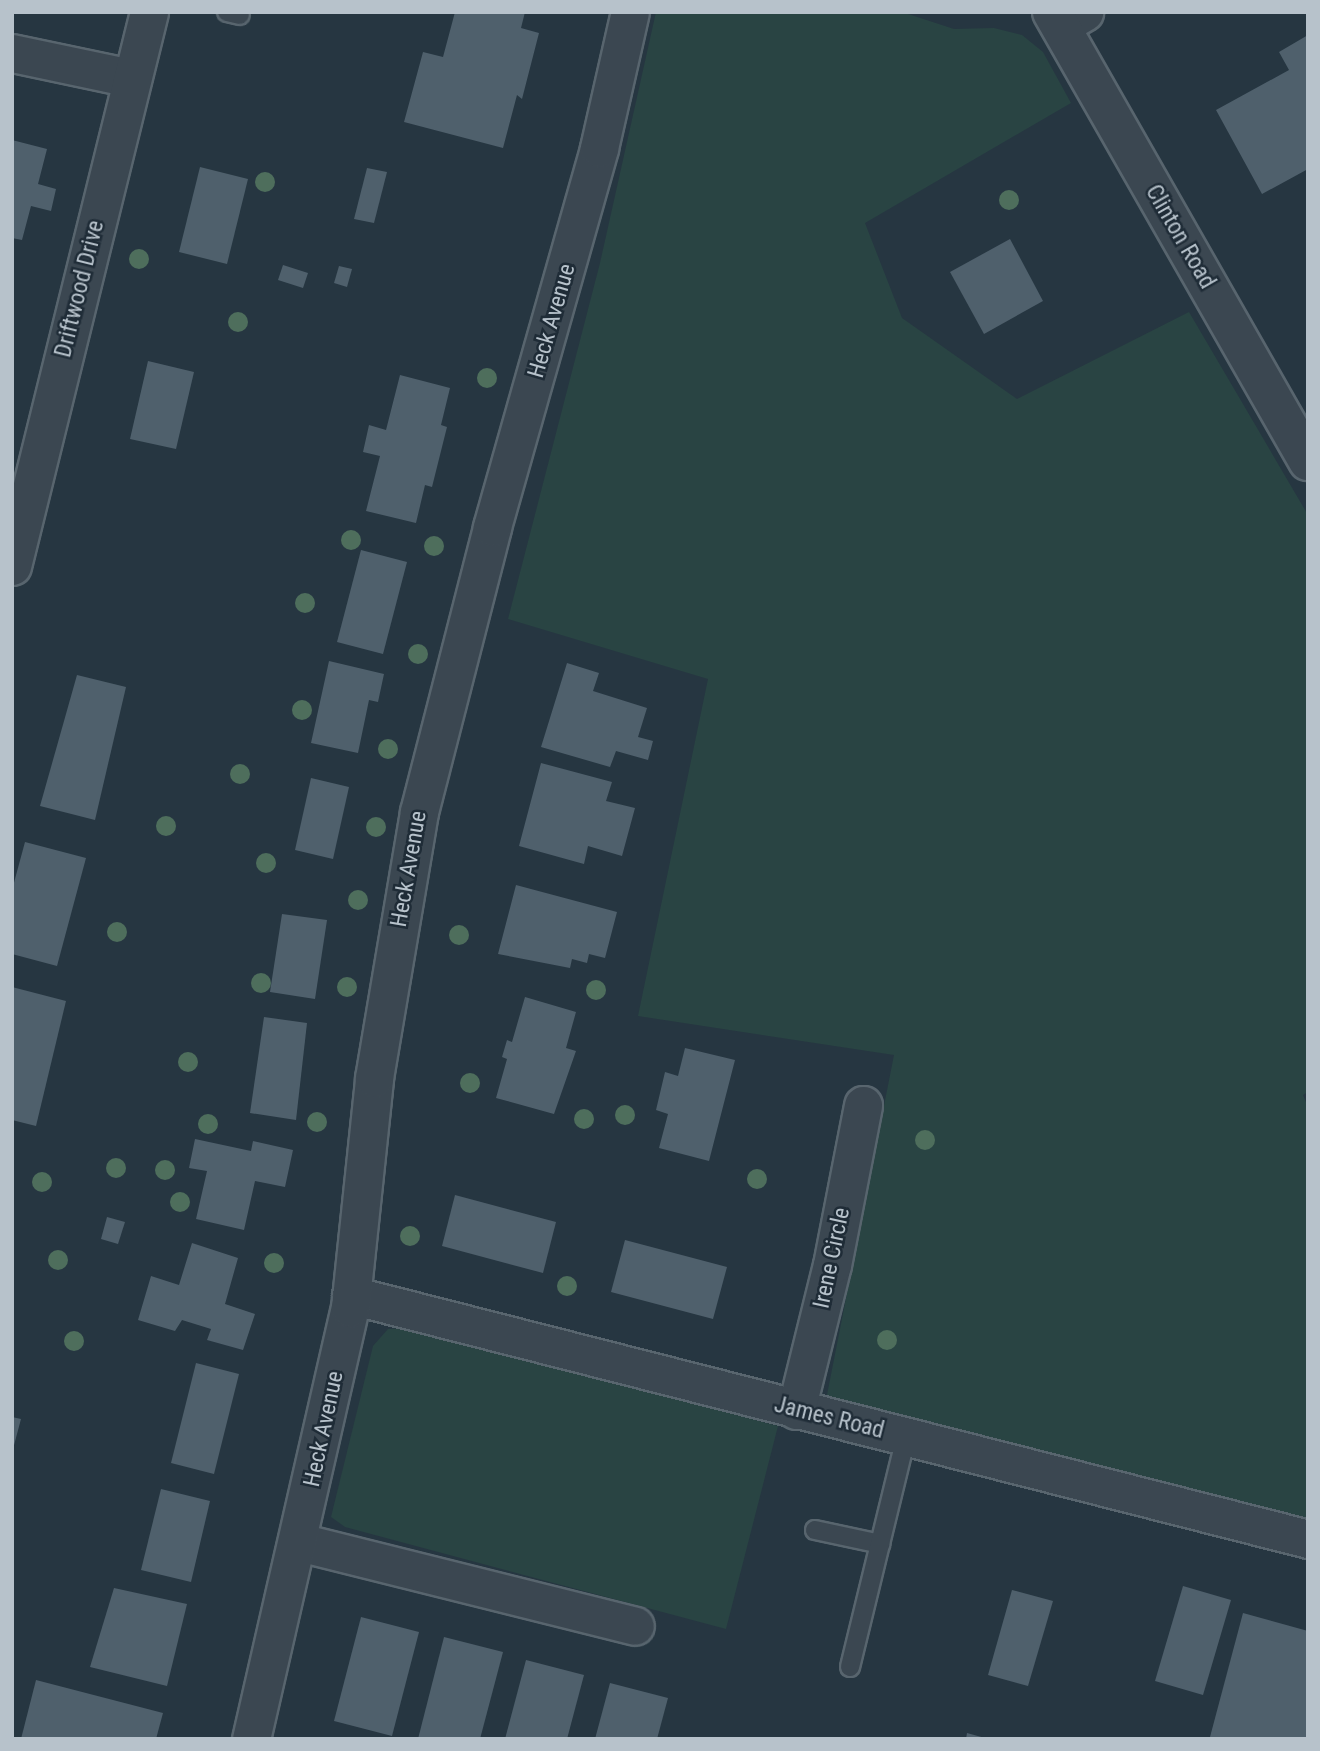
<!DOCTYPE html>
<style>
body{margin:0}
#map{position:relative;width:1320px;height:1751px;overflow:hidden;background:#263641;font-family:"Roboto Condensed",sans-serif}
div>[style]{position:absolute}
.green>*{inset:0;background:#294443}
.building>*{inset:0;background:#4f606c}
.roads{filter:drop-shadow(2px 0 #58656e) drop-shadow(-2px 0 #58656e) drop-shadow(0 2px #58656e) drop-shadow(0 -2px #58656e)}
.service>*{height:18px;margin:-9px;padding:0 9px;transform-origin:9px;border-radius:9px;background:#3b4751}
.minor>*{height:37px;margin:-18.5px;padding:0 18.5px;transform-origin:18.5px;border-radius:18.5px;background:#3b4751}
.tertiary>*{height:38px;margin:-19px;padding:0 19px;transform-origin:19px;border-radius:19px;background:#3b4751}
.trees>*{width:20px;height:20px;margin:-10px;border-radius:50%;background:#4e6e5c}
span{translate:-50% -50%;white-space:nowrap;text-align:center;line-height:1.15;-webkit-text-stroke:5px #1f2c37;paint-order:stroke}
.street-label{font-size:23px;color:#b7c2cb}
.frame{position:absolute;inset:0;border:14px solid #b7c2cb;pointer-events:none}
</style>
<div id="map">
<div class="green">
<div style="clip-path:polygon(656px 12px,902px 12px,954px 29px,994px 28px,1022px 35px,1043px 52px,1071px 103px,865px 223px,902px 318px,1017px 399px,1189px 312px,1308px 515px,1308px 1092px,1303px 1095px,1308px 1107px,1308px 1530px,826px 1400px,894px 1055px,638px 1016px,708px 679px,508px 619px,600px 263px)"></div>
<div style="clip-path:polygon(409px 1328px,778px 1426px,726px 1629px,345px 1527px,331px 1517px,373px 1346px,388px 1329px)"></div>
</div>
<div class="building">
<div style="clip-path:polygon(455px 12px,525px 12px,521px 28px,539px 33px,522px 99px,517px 95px,503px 148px,404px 122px,423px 52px,443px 57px)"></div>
<div style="clip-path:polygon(1308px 35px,1308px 169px,1262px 194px,1216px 110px,1289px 70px,1279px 52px)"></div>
<div style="clip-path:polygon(12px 140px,47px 149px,38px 184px,56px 189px,51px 211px,31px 206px,22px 240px,12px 238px)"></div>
<div style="clip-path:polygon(200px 167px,248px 179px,227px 264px,179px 252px)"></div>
<div style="clip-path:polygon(367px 168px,387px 172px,374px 223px,354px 219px)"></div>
<div style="clip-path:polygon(1010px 239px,1043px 301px,984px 334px,950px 272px)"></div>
<div style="clip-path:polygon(283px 265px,308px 273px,303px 288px,278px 280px)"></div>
<div style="clip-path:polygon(339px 266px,352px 269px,347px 287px,334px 283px)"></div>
<div style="clip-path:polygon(148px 361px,194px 372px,176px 449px,130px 439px)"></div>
<div style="clip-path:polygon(400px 375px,450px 388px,441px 425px,447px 427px,432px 487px,425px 485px,416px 523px,366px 511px,380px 456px,363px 452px,369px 425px,386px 430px)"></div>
<div style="clip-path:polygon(361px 550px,407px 562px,383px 654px,337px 642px)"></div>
<div style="clip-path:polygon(329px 661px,384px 674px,378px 702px,369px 700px,358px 753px,311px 743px)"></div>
<div style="clip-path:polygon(567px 663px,599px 673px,593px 691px,647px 708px,638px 737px,653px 741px,648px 760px,616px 751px,610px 767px,541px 747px)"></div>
<div style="clip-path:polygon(77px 675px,126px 687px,95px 820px,40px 806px)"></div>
<div style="clip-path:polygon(541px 763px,612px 782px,606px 801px,635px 808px,622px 856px,588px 846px,584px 864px,519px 846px)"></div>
<div style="clip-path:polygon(311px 778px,349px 787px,333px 859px,295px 850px)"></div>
<div style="clip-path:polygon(25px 842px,86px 858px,57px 966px,12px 954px,12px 890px)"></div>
<div style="clip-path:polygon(516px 885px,617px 912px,605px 958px,589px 954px,587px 963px,572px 959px,570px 968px,498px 954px)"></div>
<div style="clip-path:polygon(282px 914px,327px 920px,315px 999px,270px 992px)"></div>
<div style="clip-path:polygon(12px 987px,66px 1001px,36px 1126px,12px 1120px)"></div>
<div style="clip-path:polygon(525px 997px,576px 1012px,566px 1048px,576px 1051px,554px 1114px,496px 1098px,507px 1059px,502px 1057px,507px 1040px,512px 1042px)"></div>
<div style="clip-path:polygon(264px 1017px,307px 1023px,296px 1120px,250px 1113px)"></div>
<div style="clip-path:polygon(685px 1048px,735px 1060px,709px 1161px,659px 1148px,668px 1114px,656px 1110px,665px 1072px,678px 1076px)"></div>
<div style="clip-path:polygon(195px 1139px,251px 1151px,253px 1141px,293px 1150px,285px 1187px,255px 1181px,244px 1230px,196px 1219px,207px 1171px,189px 1168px)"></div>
<div style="clip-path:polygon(455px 1195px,556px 1222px,543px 1273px,442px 1246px)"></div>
<div style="clip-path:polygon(107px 1217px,125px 1222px,118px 1244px,101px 1239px)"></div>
<div style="clip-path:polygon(625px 1240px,727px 1267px,713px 1319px,611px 1292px)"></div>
<div style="clip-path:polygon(192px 1243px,238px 1258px,225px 1304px,255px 1314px,243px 1350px,207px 1340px,211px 1329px,182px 1320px,175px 1331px,138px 1320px,151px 1276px,179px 1285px)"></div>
<div style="clip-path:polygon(196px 1363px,239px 1374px,214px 1474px,171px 1463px)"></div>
<div style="clip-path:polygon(12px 1417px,21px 1419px,13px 1449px,12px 1449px)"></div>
<div style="clip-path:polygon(161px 1489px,210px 1501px,191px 1582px,141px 1570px)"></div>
<div style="clip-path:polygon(1183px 1586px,1231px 1600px,1203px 1695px,1155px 1681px)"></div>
<div style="clip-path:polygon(114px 1588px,187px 1604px,167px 1686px,90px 1667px)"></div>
<div style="clip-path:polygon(1012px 1590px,1053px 1601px,1028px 1686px,988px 1675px)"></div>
<div style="clip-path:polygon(1243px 1613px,1308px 1631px,1308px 1739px,1210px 1737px)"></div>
<div style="clip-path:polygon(361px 1617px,419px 1632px,392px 1736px,334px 1721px)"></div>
<div style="clip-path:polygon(444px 1637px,503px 1652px,480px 1739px,418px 1739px)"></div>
<div style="clip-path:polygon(526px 1660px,584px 1675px,567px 1739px,505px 1739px)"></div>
<div style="clip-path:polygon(36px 1680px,163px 1713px,156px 1739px,21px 1739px)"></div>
<div style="clip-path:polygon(610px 1683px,668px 1698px,657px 1739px,595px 1739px)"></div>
<div style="clip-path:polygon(967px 1733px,985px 1738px,985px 1739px,966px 1739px)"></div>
</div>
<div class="roads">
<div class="service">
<div style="left:227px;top:12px;width:13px;rotate:13deg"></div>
<div style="left:815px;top:1530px;width:67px;rotate:12deg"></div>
<div style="left:850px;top:1667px;width:236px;rotate:-76.3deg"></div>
</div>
<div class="minor">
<div style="left:1060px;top:26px;width:28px;rotate:-30deg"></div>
<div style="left:12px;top:53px;width:122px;rotate:11.9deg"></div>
<div style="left:12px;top:566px;width:571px;rotate:-76.11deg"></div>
<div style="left:351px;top:1295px;width:988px;rotate:14.3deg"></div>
<div style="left:796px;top:1410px;width:149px;rotate:-76.1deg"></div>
<div style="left:832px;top:1265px;width:163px;rotate:-79deg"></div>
<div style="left:299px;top:1542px;width:346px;rotate:14deg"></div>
<div style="left:251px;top:1739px;width:442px;rotate:-77.1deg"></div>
<div style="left:350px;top:1308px;width:231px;rotate:-84deg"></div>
<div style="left:374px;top:1078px;width:270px;rotate:-80.4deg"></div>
<div style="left:419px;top:812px;width:294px;rotate:-75.6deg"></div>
<div style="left:492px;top:527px;width:394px;rotate:-74.2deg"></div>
<div style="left:599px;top:148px;width:139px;rotate:-77.2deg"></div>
</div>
<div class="tertiary">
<div style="left:1052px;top:12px;width:517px;rotate:60.31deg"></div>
</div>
</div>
<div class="trees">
<div style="left:265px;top:182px"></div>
<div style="left:1009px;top:200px"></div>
<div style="left:139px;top:259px"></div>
<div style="left:238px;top:322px"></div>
<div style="left:487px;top:378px"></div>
<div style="left:351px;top:540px"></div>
<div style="left:434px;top:546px"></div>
<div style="left:305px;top:603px"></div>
<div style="left:418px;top:654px"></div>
<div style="left:302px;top:710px"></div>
<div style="left:388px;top:749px"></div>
<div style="left:240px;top:774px"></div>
<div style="left:166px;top:826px"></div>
<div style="left:376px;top:827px"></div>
<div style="left:266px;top:863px"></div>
<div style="left:358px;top:900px"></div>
<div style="left:117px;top:932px"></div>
<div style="left:459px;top:935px"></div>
<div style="left:261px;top:983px"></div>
<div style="left:347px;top:987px"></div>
<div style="left:596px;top:990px"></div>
<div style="left:188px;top:1062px"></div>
<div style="left:470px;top:1083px"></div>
<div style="left:625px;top:1115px"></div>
<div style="left:584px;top:1119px"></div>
<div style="left:317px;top:1122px"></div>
<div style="left:208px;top:1124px"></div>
<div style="left:925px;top:1140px"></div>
<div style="left:116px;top:1168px"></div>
<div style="left:165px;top:1170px"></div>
<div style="left:757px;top:1179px"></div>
<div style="left:42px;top:1182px"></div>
<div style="left:180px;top:1202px"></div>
<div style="left:410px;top:1236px"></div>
<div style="left:58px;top:1260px"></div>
<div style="left:274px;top:1263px"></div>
<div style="left:567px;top:1286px"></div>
<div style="left:887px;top:1340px"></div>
<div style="left:74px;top:1341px"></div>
</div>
<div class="street-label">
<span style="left:1180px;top:237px;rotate:60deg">Clinton Road</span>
<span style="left:80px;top:289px;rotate:-76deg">Driftwood Drive</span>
<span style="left:552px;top:321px;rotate:-74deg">Heck Avenue</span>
<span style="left:409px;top:869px;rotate:-80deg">Heck Avenue</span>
<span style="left:832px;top:1258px;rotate:-78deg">Irene Circle</span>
<span style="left:829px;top:1418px;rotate:14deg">James Road</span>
<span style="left:324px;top:1429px;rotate:-78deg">Heck Avenue</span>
</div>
<div class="frame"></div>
</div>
